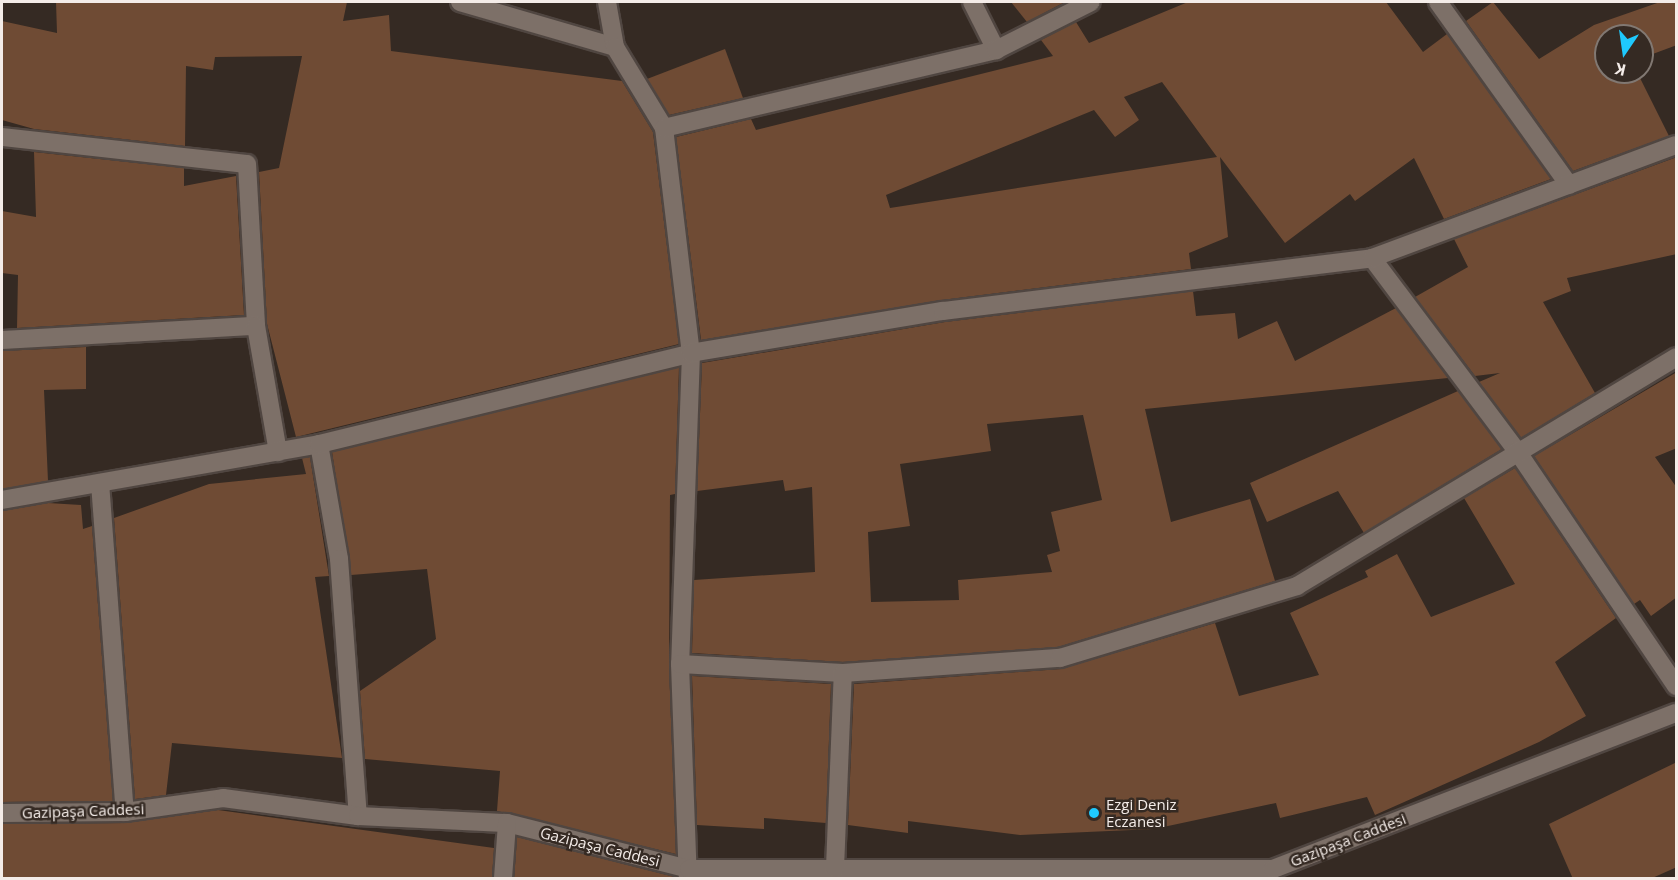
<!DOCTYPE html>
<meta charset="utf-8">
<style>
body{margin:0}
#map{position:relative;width:1678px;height:880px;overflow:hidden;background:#352a23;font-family:"Open Sans",sans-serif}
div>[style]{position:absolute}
.building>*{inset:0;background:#6f4b34}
.roads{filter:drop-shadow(2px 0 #504641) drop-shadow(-2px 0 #504641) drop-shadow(0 2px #504641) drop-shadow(0 -2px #504641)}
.minor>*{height:18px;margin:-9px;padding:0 9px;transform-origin:9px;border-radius:9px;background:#7d7068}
.dots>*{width:16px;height:16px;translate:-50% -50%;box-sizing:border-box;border:3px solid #352a23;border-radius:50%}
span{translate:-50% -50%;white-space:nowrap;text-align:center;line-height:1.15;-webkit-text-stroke:5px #352a23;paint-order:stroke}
.poi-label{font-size:15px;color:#f4ece8}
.left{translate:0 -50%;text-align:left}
.street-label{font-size:15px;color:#f4ece8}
.frame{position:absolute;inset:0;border:3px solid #f4ece8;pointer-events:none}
.north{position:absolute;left:1594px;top:24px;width:60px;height:60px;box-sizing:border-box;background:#352a23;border:2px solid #817872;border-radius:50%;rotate:193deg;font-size:16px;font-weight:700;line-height:24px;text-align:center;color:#f4ece8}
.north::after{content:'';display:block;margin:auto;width:21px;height:27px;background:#1fc9fd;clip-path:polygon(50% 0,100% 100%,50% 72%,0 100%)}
</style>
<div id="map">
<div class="building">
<div style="clip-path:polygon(56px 2px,347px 2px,343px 21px,389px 15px,391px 51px,622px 81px,653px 132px,679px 344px,296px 437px,267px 324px,259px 172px,279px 168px,302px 56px,215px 57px,213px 70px,186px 66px,185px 146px,34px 129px,2px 120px,2px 21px,57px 33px)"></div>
<div style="clip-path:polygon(1011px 2px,1062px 2px,1063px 3px,1027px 22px)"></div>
<div style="clip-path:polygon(evenodd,1188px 2px,1386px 2px,1423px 52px,1447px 34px,1551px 179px,1444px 219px,1414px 158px,1355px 201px,1350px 194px,1285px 243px,1220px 157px,1228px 237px,1189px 253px,1191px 269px,942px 300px,701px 340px,676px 137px,751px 119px,756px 130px,1053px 56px,1041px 40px,1076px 22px,1089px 43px,1188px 2px,1162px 82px,1217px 157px,890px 208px,886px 195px,1094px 110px,1115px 137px,1139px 120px,1124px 97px,1162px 82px)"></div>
<div style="clip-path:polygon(1493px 2px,1539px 59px,1594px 25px,1660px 2px,1677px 2px,1677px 45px,1642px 58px,1642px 36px,1606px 36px,1606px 72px,1637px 72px,1669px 136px,1573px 171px,1466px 21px)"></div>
<div style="clip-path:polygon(725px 49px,743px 98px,669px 115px,647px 79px)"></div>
<div style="clip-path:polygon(34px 152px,184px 168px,184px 186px,236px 176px,244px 315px,17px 328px,18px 275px,2px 273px,2px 211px,36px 217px)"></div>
<div style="clip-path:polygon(1677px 157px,1677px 254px,1567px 278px,1571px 291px,1543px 302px,1595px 393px,1521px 438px,1479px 382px,1500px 373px,1475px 376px,1415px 297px,1468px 267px,1454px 239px)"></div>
<div style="clip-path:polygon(evenodd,1193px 291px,1196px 316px,1235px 313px,1238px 339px,1277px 321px,1295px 361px,1396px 308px,1448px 378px,1145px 409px,1171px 522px,1250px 499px,1275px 581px,1058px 647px,843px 662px,692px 653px,694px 580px,815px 572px,812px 487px,785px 491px,783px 480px,697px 491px,702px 363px,945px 322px,1193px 291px,1083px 415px,1102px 500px,1051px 512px,1060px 551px,1047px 555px,1052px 572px,958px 580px,959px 600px,871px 602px,868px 532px,910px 526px,900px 464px,991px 451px,987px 424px,1083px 415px)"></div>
<div style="clip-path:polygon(86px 347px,86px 389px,44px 390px,48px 481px,2px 489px,2px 351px)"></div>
<div style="clip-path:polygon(679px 367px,675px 494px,670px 495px,669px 664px,676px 854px,497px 811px,500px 771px,365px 759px,360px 691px,436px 639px,427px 569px,351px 575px,332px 452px)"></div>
<div style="clip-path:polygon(1677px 372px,1677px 448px,1655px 457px,1677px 488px,1677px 597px,1651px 616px,1640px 600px,1634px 604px,1534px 456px)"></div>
<div style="clip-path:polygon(1458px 391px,1502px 449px,1364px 533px,1338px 491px,1267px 522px,1250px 483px)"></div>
<div style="clip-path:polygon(310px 457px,329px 576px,315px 577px,342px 758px,172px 743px,166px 795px,135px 799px,114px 518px,209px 484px,306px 474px,302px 458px)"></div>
<div style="clip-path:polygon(1515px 468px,1616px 618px,1555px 662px,1586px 716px,1539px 742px,1375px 815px,1367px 797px,1280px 818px,1276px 803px,1154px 829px,1020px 835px,908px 821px,908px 833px,848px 825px,854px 684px,1061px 669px,1215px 623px,1239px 696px,1319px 675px,1290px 613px,1368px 577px,1365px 571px,1397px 554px,1431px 617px,1515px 584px,1464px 498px)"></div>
<div style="clip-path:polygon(48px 503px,81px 505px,83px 529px,92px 526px,113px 801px,2px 802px,2px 511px)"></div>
<div style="clip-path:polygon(692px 676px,831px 684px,826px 823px,764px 818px,764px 829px,697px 825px)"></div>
<div style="clip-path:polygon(1677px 762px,1677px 867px,1650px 879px,1573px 879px,1549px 824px)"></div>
<div style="clip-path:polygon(218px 810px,494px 848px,492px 879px,2px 879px,2px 824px,125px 823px)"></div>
<div style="clip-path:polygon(517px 837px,675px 877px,675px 879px,514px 879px)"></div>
</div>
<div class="roads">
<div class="minor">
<div style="left:460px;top:2px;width:161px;rotate:16.2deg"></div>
<div style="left:607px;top:2px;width:46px;rotate:79.9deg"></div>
<div style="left:615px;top:47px;width:95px;rotate:58.8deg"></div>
<div style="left:664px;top:128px;width:227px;rotate:83.2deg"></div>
<div style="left:691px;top:353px;width:311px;rotate:92deg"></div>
<div style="left:680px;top:664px;width:214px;rotate:87.9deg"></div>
<div style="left:972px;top:2px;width:54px;rotate:63.4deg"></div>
<div style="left:1438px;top:2px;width:225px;rotate:54.4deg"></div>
<div style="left:664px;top:128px;width:341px;rotate:-13.2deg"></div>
<div style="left:996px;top:50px;width:106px;rotate:-26.8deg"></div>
<div style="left:2px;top:137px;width:246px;rotate:6.3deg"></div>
<div style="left:247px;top:164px;width:162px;rotate:86.8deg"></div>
<div style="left:1372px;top:258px;width:241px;rotate:53.1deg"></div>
<div style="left:1517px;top:451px;width:284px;rotate:55.9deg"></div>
<div style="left:2px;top:340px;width:254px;rotate:-3.2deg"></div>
<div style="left:256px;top:326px;width:128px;rotate:80.1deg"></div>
<div style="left:319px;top:444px;width:117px;rotate:80.1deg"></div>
<div style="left:339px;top:559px;width:258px;rotate:85.8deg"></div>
<div style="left:100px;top:483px;width:330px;rotate:85.7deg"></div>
<div style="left:2px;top:500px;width:322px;rotate:-10deg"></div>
<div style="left:319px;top:444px;width:383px;rotate:-13.7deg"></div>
<div style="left:691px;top:353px;width:255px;rotate:-9.5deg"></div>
<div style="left:943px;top:311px;width:432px;rotate:-7deg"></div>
<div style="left:1372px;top:258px;width:324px;rotate:-20.4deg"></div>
<div style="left:680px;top:664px;width:163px;rotate:3.2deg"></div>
<div style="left:843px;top:673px;width:218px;rotate:-4deg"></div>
<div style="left:1060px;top:658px;width:248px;rotate:-16.9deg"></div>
<div style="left:1297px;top:586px;width:443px;rotate:-31.1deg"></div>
<div style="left:2px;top:813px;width:123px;rotate:-0.5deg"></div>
<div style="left:125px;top:812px;width:99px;rotate:-8.1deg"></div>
<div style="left:223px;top:798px;width:136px;rotate:7.6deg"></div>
<div style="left:358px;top:816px;width:149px;rotate:2.7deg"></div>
<div style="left:507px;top:823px;width:188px;rotate:14.2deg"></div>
<div style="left:689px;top:869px;width:584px"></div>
<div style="left:1273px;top:869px;width:432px;rotate:-21.2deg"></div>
<div style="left:835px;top:868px;width:195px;rotate:-87.7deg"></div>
<div style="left:503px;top:878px;width:55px;rotate:-85.8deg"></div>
</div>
</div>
<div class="dots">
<div style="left:1094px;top:813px;background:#1fc9fd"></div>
</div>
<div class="poi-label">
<span class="left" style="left:1106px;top:813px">Ezgi Deniz<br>Eczanesi</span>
</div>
<div class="street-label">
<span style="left:83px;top:811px;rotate:-2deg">Gazipaşa Caddesi</span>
<span style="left:1348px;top:840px;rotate:-21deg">Gazipaşa Caddesi</span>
<span style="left:600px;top:847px;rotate:14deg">Gazipaşa Caddesi</span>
</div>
<div class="frame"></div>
<div class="north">K</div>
</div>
